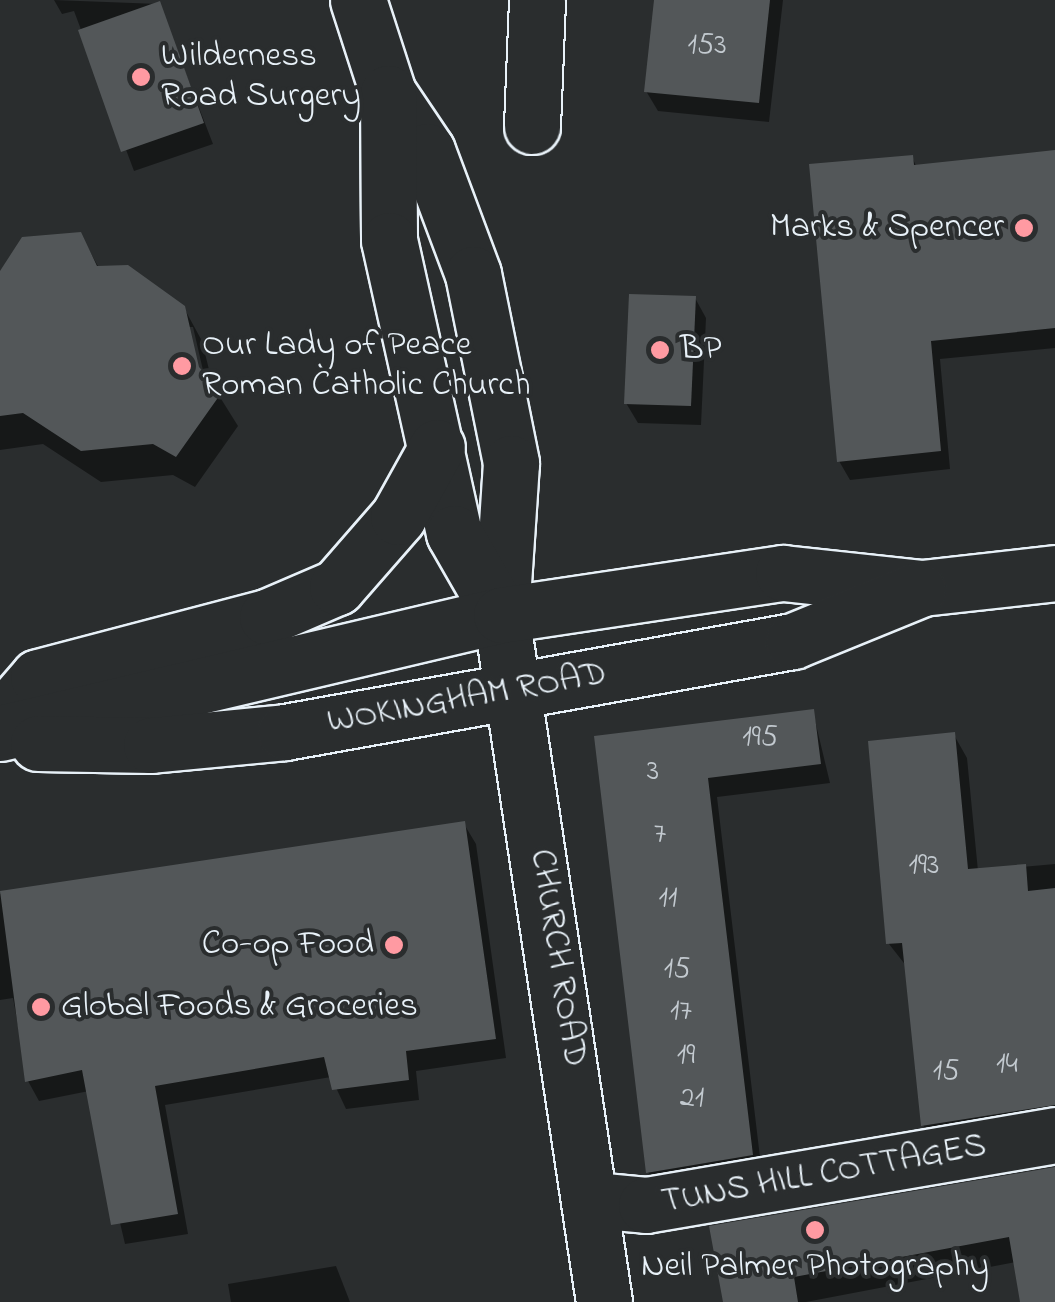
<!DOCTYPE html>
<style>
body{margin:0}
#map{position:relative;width:1055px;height:1302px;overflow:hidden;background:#2a2d2e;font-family:"Indie Flower",sans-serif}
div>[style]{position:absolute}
.shadow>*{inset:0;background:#0007}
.building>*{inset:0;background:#535759}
.roads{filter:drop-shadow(2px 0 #e8f1f8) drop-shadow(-2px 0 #e8f1f8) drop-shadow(0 2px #e8f1f8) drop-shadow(0 -2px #e8f1f8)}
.minor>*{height:55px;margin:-27.5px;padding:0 27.5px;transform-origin:27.5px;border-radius:27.5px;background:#2a2d2e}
.major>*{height:55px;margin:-27.5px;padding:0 27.5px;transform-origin:27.5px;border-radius:27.5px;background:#2a2d2e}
.dots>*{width:28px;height:28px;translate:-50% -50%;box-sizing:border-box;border:5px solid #2a2d2e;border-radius:50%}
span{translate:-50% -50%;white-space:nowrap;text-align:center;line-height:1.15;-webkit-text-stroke:8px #2a2d2e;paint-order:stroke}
.number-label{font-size:30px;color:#c3cad0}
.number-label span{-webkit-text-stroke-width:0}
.poi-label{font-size:35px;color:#e8f1f8}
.left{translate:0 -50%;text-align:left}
.right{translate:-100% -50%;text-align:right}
.street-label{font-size:35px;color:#e8f1f8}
</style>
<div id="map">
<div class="shadow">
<div style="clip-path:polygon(54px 0,159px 4px,213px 144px,134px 171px,74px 11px,62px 14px)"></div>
<div style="clip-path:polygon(656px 0,783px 0,769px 122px,658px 111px,646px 91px)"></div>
<div style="clip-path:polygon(1055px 152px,1055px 348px,940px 359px,950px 469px,850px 480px,839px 461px,912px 157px,917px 168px)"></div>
<div style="clip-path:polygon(evenodd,80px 234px,99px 268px,184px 308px,202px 341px,213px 386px,238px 426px,195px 487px,173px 475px,101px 482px,43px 444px,0 450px,0 276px,80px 234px,188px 327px,193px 327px,205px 379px,200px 380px,188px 327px)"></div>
<div style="clip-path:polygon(695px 298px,706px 318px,701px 425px,638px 423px,626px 403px)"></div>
<div style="clip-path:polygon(813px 712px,830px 783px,717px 797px,762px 1174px,659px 1191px,648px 1172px,597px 738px)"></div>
<div style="clip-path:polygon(954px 735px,967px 758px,978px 871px,1055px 864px,1055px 1132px,937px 1149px,923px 1125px,907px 967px,889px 944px)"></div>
<div style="clip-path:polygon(464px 824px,476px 844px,506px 1058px,416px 1071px,419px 1100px,346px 1109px,331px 1077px,165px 1105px,188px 1234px,125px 1244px,89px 1091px,39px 1101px,28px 1081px,13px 998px,0 1000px,0 894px)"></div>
<div style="clip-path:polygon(1055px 1169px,1055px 1302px,1023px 1302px,1016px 1262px,806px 1302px,725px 1302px)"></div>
<div style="clip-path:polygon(336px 1266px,350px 1302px,231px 1302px,228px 1284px)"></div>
</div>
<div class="building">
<div style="clip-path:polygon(654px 0,770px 0,759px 103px,644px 92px)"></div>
<div style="clip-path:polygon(160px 1px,204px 123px,121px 152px,78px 30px)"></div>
<div style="clip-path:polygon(1055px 150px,1055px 328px,931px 341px,941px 451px,837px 462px,809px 164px,913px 155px,914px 165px)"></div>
<div style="clip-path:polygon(81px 232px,97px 266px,128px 265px,185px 306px,199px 367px,222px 392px,176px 457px,153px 444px,81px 451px,23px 413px,0 416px,0 271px,22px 237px)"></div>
<div style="clip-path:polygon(629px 294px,696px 296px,691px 406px,624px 404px)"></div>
<div style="clip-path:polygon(814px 709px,821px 764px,708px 778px,753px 1155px,646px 1173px,594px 736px)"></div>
<div style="clip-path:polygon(955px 732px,968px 869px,1026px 864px,1028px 891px,1055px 888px,1055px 1105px,921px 1126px,902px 943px,886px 944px,868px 741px)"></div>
<div style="clip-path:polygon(465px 821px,496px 1039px,406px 1051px,409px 1080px,332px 1090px,324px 1057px,155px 1086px,178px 1214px,111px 1225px,82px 1070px,25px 1082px,0 891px)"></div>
<div style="clip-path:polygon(1055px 1167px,1055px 1302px,1020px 1302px,1009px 1237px,794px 1277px,798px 1302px,723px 1302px,709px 1226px)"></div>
</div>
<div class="roads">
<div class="minor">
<div style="left:532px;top:126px;width:126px;rotate:-87.7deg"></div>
<div style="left:593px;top:1200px;width:53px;rotate:5.4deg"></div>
<div style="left:646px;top:1205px;width:415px;rotate:-9.7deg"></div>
</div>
<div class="major">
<div style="left:358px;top:0;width:98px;rotate:72.1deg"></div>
<div style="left:388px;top:93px;width:70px;rotate:56.1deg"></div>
<div style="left:427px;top:151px;width:131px;rotate:69.5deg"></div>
<div style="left:473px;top:274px;width:193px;rotate:78.6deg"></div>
<div style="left:511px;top:463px;width:152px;rotate:93.8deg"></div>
<div style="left:388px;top:93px;width:147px;rotate:89.6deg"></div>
<div style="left:389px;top:240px;width:300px;rotate:77.5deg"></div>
<div style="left:454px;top:533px;width:95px;rotate:60.2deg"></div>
<div style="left:501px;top:615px;width:695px;rotate:81.47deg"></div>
<div style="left:0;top:721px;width:58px;rotate:-49.2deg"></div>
<div style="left:38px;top:677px;width:237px;rotate:-14.7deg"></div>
<div style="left:267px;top:617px;width:76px;rotate:-23.2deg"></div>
<div style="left:337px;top:587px;width:93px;rotate:-48.9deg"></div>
<div style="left:398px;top:517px;width:80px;rotate:-60.9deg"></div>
<div style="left:0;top:733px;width:515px;rotate:-13.25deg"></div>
<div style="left:501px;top:615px;width:285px;rotate:-8.5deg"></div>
<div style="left:783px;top:573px;width:140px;rotate:6.2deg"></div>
<div style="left:922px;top:588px;width:134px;rotate:-6.4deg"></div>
<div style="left:38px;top:743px;width:113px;rotate:1deg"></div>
<div style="left:151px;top:745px;width:135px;rotate:-5.5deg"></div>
<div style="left:285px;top:732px;width:516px;rotate:-10.16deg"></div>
<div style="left:793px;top:641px;width:135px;rotate:-22.2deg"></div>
</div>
</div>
<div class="dots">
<div style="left:141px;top:77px;background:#ff9aa2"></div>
<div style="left:1024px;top:228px;background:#ff9aa2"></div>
<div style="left:660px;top:350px;background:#ff9aa2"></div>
<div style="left:182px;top:366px;background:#ff9aa2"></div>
<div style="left:394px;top:945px;background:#ff9aa2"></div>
<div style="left:41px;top:1007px;background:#ff9aa2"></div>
<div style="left:815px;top:1230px;background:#ff9aa2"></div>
</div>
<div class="number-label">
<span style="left:707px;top:46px">153</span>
<span style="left:760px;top:738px">195</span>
<span style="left:653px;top:772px">3</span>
<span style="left:660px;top:835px">7</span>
<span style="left:924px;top:866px">193</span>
<span style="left:668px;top:899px">11</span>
<span style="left:677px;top:970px">15</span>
<span style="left:681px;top:1012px">17</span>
<span style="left:686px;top:1056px">19</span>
<span style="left:1007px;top:1065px">14</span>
<span style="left:946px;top:1072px">15</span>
<span style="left:692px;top:1099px">21</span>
</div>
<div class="poi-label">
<span class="left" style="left:161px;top:77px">Wilderness<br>Road Surgery</span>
<span class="right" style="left:1004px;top:228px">Marks &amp; Spencer</span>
<span class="left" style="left:202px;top:366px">Our Lady of Peace<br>Roman Catholic Church</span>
<span class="left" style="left:680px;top:350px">BP</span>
<span class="right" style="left:374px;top:945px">Co-op Food</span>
<span class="left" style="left:61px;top:1007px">Global Foods &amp; Groceries</span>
<span style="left:815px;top:1267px">Neil Palmer Photography</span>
</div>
<div class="street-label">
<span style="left:467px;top:699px;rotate:-10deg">WOKINGHAM ROAD</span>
<span style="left:557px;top:958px;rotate:81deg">CHURCH ROAD</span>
<span style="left:824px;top:1175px;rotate:-10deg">TUNS HILL COTTAGES</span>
</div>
</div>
